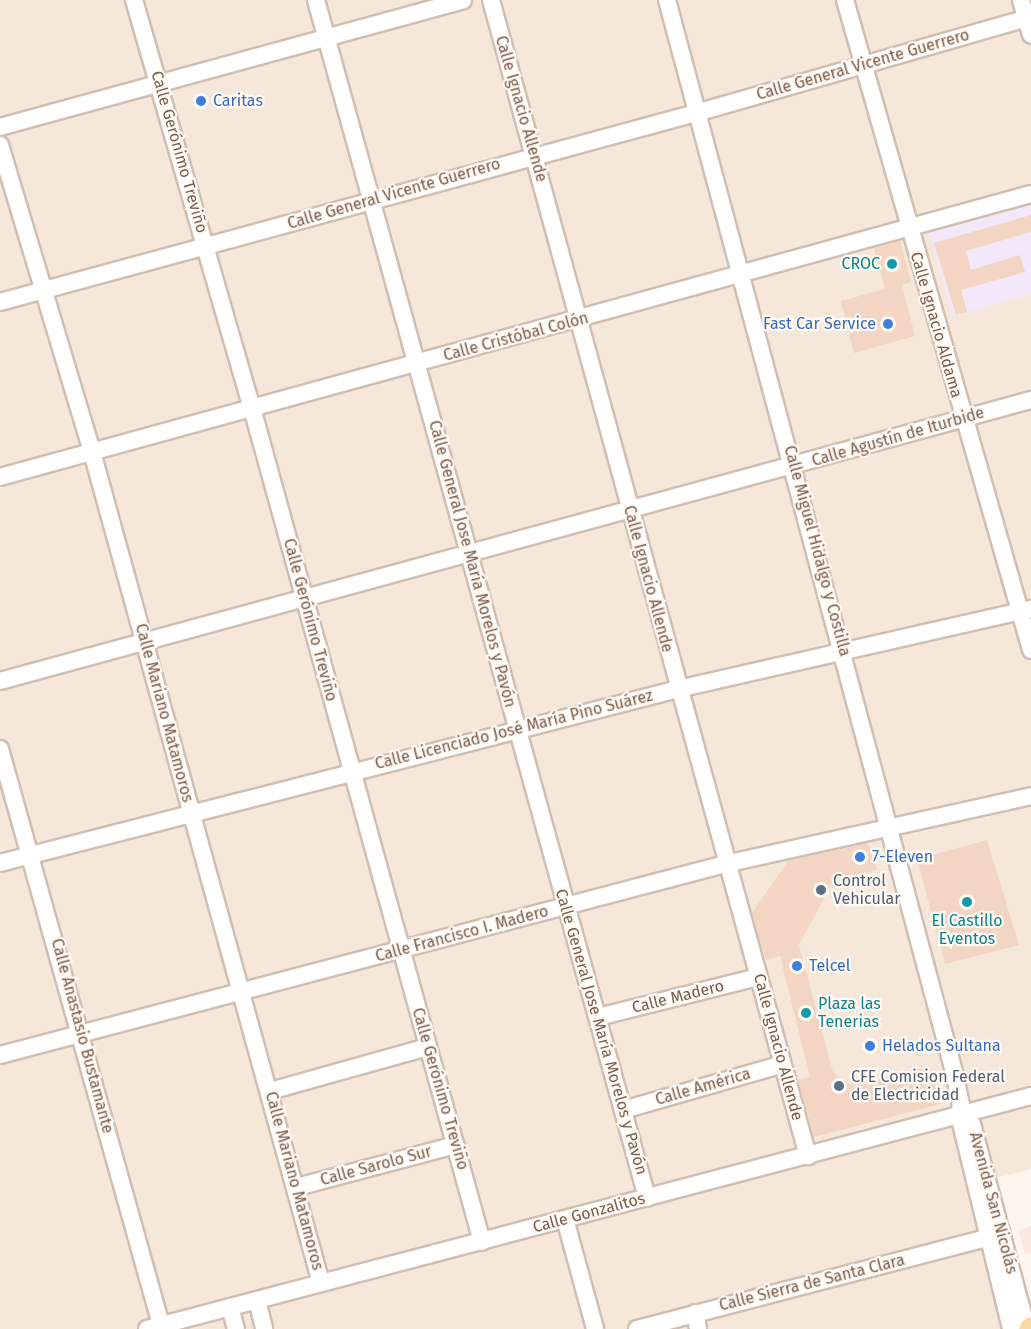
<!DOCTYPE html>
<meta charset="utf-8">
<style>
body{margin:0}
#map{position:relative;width:1031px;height:1329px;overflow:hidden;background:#fdf6ec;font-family:"Fira Sans",sans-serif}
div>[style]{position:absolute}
.residential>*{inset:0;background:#f5e8da}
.commercial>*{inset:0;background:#fde8e0}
.education>*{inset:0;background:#f3e8fa}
.building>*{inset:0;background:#f3d5c3}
.roads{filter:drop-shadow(2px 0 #d1beb0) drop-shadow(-2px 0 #d1beb0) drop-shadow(0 2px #d1beb0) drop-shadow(0 -2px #d1beb0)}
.minor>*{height:16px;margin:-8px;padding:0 8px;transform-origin:8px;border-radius:8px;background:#fff}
.major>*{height:21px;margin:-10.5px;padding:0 10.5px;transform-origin:10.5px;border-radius:10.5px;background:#fbd9a5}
.dots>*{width:16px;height:16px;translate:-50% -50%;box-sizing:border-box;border:3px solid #fffaf3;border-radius:50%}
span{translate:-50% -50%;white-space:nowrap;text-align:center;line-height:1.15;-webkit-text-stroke:4.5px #fffaf3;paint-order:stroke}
.street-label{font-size:16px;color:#7a5c4d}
.shop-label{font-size:16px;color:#366cbe}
.left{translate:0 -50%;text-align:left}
.right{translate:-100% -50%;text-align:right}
.culture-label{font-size:16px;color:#0d838f}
.service-label{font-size:16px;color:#4e5e75}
</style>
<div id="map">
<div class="residential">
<div style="clip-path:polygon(0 0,1031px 0,1031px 1169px,969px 1185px,1003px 1329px,0 1329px)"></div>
</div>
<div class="commercial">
<div style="clip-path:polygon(1031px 1226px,1031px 1253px,1025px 1255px,1019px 1230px)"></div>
</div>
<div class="education">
<div style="clip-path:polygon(1031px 204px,1031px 294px,953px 316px,929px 233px)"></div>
</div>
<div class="building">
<div style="clip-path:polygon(1031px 215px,1031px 232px,966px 251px,971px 270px,1020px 255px,1025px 272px,961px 290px,967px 312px,956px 315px,934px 243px)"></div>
<div style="clip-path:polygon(900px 241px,911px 282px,902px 285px,915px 336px,854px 353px,841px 301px,885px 289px,874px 248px)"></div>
<div style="clip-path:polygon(987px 840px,1019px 945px,945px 964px,917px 859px)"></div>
<div style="clip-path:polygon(868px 843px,877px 870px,834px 880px,799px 945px,833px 1072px,851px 1085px,929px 1067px,941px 1104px,814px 1137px,798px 1080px,810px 1077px,780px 956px,766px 960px,752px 913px,788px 861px)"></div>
</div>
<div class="roads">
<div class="minor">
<div style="left:134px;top:0;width:425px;rotate:73.9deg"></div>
<div style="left:252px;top:408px;width:865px;rotate:74.58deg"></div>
<div style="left:316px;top:0;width:1243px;rotate:74.55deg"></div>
<div style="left:491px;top:0;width:1199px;rotate:74.67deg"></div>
<div style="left:667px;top:0;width:1110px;rotate:75.01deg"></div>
<div style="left:954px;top:1072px;width:33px;rotate:78deg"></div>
<div style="left:961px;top:1104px;width:11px;rotate:100deg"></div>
<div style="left:959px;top:1115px;width:220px;rotate:76.3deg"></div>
<div style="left:845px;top:0;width:676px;rotate:74.03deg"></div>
<div style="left:1021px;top:0;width:36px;rotate:74deg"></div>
<div style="left:0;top:127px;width:480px;rotate:-15.3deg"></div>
<div style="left:0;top:145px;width:320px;rotate:73.3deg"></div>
<div style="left:92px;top:452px;width:862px;rotate:74.59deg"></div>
<div style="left:0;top:302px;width:721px;rotate:-15.19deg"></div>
<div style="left:696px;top:113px;width:348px;rotate:-16deg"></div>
<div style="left:0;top:477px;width:1069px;rotate:-15.35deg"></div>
<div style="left:0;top:681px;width:1069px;rotate:-15.25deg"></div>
<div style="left:0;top:749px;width:598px;rotate:74.38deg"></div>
<div style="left:0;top:863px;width:700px;rotate:-14.39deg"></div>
<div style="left:678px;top:689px;width:362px;rotate:-12.8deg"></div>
<div style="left:598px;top:1017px;width:166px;rotate:-14deg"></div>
<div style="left:0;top:1055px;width:750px;rotate:-14.76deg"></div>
<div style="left:725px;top:864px;width:313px;rotate:-12.5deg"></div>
<div style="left:270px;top:1091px;width:164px;rotate:-15.6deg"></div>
<div style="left:623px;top:1110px;width:166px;rotate:-16deg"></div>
<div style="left:972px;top:1124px;width:212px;rotate:75deg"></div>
<div style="left:297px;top:1187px;width:164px;rotate:-14.8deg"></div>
<div style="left:565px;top:1219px;width:114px;rotate:74.7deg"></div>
<div style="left:257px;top:1300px;width:30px;rotate:76deg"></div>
<div style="left:230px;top:1307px;width:23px;rotate:75deg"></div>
<div style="left:695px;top:1313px;width:16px;rotate:79deg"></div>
<div style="left:147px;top:1329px;width:914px;rotate:-14.77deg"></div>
<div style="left:637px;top:1329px;width:377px;rotate:-14.6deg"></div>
</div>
<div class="major">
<div style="left:1029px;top:1329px;width:3px;rotate:-45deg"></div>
</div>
</div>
<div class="dots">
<div style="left:201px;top:101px;background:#3f7fe0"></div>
<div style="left:892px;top:264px;background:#0f9aa8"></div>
<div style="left:888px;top:324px;background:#3f7fe0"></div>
<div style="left:860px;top:857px;background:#3f7fe0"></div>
<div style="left:821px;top:890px;background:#5c6f8a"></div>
<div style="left:967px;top:902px;background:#0f9aa8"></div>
<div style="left:797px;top:966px;background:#3f7fe0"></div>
<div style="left:806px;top:1013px;background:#0f9aa8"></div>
<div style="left:870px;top:1046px;background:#3f7fe0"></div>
<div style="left:839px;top:1086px;background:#5c6f8a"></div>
</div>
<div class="street-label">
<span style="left:863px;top:65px;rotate:-16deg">Calle General Vicente Guerrero</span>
<span style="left:521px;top:109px;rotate:74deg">Calle Ignacio Allende</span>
<span style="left:179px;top:152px;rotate:74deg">Calle Gerónimo Treviño</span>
<span style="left:394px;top:194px;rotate:-16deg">Calle General Vicente Guerrero</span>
<span style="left:936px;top:325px;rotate:74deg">Calle Ignacio Aldama</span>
<span style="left:516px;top:337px;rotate:-15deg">Calle Cristóbal Colón</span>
<span style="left:898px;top:437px;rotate:-16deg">Calle Agustín de Iturbide</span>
<span style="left:817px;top:551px;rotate:75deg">Calle Miguel Hidalgo y Costilla</span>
<span style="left:472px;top:564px;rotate:75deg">Calle General Jose María Morelos y Pavón</span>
<span style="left:648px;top:579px;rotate:75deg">Calle Ignacio Allende</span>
<span style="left:310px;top:620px;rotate:75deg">Calle Gerónimo Treviño</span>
<span style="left:164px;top:713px;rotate:75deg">Calle Mariano Matamoros</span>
<span style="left:514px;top:730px;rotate:-14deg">Calle Licenciado José María Pino Suárez</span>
<span style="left:462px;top:934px;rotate:-15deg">Calle Francisco I. Madero</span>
<span style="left:678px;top:997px;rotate:-14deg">Calle Madero</span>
<span style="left:601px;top:1032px;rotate:74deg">Calle General Jose María Morelos y Pavón</span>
<span style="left:82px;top:1036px;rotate:75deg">Calle Anastasio Bustamante</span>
<span style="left:778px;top:1047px;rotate:75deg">Calle Ignacio Allende</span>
<span style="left:703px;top:1087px;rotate:-16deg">Calle América</span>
<span style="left:440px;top:1089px;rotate:74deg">Calle Gerónimo Treviño</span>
<span style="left:376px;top:1166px;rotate:-15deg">Calle Sarolo Sur</span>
<span style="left:294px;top:1181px;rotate:75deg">Calle Mariano Matamoros</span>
<span style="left:993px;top:1203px;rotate:75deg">Avenida San Nicolás</span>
<span style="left:589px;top:1213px;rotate:-15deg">Calle Gonzalitos</span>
<span style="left:812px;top:1283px;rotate:-14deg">Calle Sierra de Santa Clara</span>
</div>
<div class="shop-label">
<span class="left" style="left:213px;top:101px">Caritas</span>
<span class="right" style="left:876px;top:324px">Fast Car Service</span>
<span class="left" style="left:872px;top:857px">7-Eleven</span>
<span class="left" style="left:809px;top:966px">Telcel</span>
<span class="left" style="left:882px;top:1046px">Helados Sultana</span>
</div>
<div class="culture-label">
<span class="right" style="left:880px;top:264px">CROC</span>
<span style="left:967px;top:930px">El Castillo<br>Eventos</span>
<span class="left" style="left:818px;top:1013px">Plaza las<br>Tenerias</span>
</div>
<div class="service-label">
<span class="left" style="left:833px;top:890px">Control<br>Vehicular</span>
<span class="left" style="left:851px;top:1086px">CFE Comision Federal<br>de Electricidad</span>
</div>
</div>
